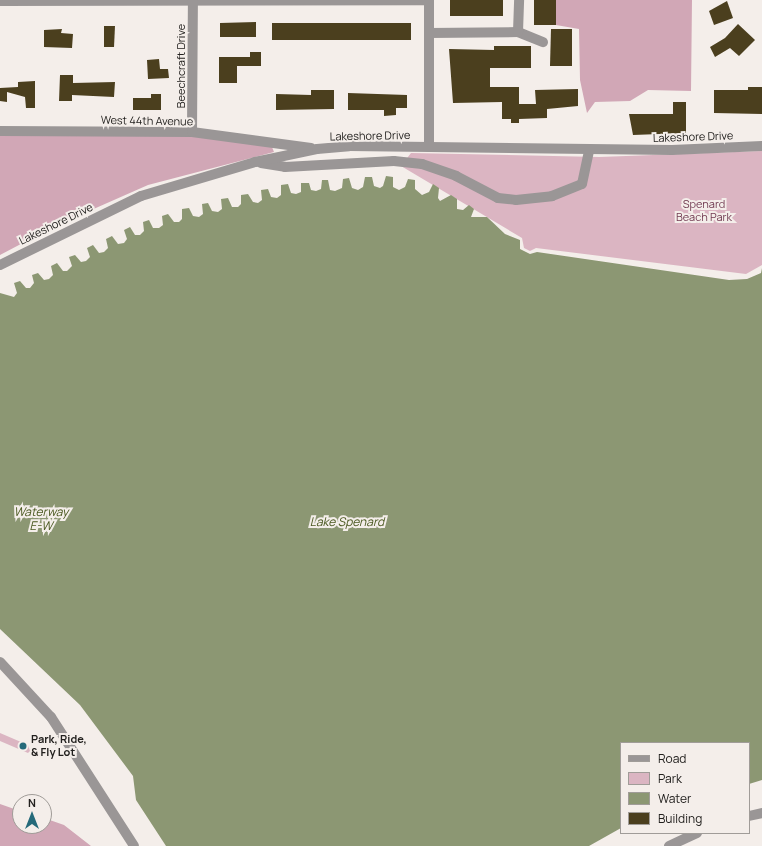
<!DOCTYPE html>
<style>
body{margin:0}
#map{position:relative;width:762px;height:846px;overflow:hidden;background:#f4eeea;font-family:Manrope,sans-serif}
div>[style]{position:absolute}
.green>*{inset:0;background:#dbb5c2}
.forest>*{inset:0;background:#d1a7b6}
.water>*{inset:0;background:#8c9773}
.building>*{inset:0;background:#4b3f1e}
.minor>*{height:10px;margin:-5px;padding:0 5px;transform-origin:5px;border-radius:5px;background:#9a9696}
.dots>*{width:11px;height:11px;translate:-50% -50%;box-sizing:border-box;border:2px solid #f4eeea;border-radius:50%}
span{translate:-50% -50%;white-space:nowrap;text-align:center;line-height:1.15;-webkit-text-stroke:4px #f4eeea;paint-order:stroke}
.street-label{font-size:11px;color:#22201e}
.park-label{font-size:11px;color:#713a51}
.poi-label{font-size:11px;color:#22201e;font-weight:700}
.left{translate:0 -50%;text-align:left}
.water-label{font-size:12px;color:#4c5a22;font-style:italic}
.legend{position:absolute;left:620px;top:742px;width:130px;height:92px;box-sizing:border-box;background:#f4eeea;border:1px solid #a09c98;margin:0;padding:5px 7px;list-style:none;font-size:12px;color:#22201e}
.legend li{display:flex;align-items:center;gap:8px;height:20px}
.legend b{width:20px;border:1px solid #a09c98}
.north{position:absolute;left:12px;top:794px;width:40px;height:40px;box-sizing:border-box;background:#f4eeea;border:1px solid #a09c98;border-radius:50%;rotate:0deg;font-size:11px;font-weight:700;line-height:16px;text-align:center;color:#22201e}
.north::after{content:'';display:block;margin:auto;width:14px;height:18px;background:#256a7a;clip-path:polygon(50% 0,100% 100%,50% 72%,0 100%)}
</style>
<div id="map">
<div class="green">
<div style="clip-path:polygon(762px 151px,762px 265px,746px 274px,536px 248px,530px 251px,524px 248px,522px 238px,401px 166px,411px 153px,599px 157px)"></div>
<div style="clip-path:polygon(0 733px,28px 745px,30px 751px,28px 753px,0 741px)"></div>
</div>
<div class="forest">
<div style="clip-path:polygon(556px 0,692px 0,691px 91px,648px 90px,630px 101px,595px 102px,587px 113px,580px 80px,579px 29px,556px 25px)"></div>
<div style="clip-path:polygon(0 131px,192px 132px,272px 147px,274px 152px,148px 185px,55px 226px,0 255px)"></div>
<div style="clip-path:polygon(0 804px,20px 811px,20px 826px,44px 826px,44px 818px,64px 825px,91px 846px,0 846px)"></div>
</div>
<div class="water">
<div style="clip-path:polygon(386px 176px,393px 177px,393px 187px,399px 190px,405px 187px,408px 179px,415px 180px,415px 189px,422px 195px,429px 192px,433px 184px,439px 188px,438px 198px,440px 201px,451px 195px,457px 199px,457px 209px,463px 210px,469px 205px,474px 209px,471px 217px,487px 217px,505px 234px,520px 240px,520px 249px,530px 254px,537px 252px,729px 280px,747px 279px,761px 273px,762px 268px,762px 780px,749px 784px,749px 743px,621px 743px,621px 828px,589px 846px,166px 846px,136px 800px,133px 776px,80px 705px,0 629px,0 293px,14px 297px,17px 293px,14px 283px,20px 281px,26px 288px,30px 288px,34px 283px,32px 275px,38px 273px,44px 280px,49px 279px,53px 275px,51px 266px,57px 263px,63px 271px,67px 271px,72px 266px,69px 257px,75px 255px,81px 262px,86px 261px,90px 257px,87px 248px,93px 245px,99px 253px,104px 252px,108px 248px,106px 239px,112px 236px,118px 244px,124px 243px,127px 239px,124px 230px,130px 227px,135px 235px,140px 235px,144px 231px,143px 222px,149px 220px,153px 228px,159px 228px,163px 225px,162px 216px,168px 214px,174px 222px,179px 222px,182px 219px,182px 209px,189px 208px,193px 216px,199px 217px,203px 214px,202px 204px,208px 203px,212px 211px,218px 212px,222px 209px,221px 199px,228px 198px,232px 207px,238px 207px,241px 204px,241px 195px,248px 194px,253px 202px,258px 203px,262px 200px,261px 190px,268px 189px,271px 197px,277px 198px,281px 195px,281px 185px,288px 184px,291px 193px,296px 194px,301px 192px,301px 183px,309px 183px,311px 190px,316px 191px,321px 189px,322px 180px,328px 180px,330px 190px,335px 191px,342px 188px,343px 179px,349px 178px,352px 188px,358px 190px,363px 187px,365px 177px,372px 177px,374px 186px,380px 188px,383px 186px)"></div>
</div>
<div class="building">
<div style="clip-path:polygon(450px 0,503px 0,503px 16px,450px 16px)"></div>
<div style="clip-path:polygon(534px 0,556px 0,556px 25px,534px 25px)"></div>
<div style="clip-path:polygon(727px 1px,733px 18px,714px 25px,709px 11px)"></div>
<div style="clip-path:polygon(256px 22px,256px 37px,220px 37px,220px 23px)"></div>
<div style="clip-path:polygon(272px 23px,411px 23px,411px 40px,272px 40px)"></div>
<div style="clip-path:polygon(738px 24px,755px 40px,739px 56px,730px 48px,715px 57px,710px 47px,725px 38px)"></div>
<div style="clip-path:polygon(104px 26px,115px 26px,114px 47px,104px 47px)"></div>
<div style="clip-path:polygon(62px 29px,61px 33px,73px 34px,72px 48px,44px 47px,44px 30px)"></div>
<div style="clip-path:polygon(551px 29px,572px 29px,572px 66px,550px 66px)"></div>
<div style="clip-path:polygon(494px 46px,531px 46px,531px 68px,490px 68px,490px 87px,519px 87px,519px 104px,536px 104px,535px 90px,578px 89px,578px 106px,547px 109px,547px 118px,519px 119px,519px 123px,511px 123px,511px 119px,502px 119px,502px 102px,453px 103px,449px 49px,494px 50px)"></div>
<div style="clip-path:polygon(250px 52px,261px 52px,261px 66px,237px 66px,237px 83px,219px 83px,219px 57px,250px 57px)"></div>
<div style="clip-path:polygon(159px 59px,160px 69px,168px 69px,169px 78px,148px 79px,147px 60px)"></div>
<div style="clip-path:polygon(60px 75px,73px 75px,73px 83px,115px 82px,114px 97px,72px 95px,72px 101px,59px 101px)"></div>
<div style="clip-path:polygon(35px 81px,35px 108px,26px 108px,25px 97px,7px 92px,7px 102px,0 101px,0 88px,18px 87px,18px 82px)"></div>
<div style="clip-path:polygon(748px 87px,762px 87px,762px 114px,714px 113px,714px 90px,748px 90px)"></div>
<div style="clip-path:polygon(311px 90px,334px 90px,334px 109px,276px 110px,276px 94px,311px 95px)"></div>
<div style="clip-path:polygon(348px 93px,407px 95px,407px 108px,396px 108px,396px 115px,384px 116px,384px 110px,348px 110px)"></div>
<div style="clip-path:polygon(151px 94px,161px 94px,161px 110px,133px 110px,133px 98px,151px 98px)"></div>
<div style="clip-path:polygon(673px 102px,686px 102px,686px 133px,633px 135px,629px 114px,673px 114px)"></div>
</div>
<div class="minor">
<div style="left:0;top:1px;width:429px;rotate:-0.1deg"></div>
<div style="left:518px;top:32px;width:27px;rotate:22deg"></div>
<div style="left:429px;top:33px;width:89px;rotate:-0.6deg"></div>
<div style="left:518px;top:32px;width:32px;rotate:-88deg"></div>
<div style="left:0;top:131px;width:192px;rotate:0.3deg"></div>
<div style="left:192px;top:132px;width:120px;rotate:7.7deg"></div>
<div style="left:192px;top:132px;width:132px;rotate:-89.6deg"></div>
<div style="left:429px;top:147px;width:147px;rotate:-90deg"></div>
<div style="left:261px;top:163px;width:24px;rotate:9deg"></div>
<div style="left:285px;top:167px;width:109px;rotate:-3.2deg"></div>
<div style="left:394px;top:161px;width:28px;rotate:6deg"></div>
<div style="left:422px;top:164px;width:36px;rotate:19deg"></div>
<div style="left:456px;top:176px;width:47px;rotate:27.6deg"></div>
<div style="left:498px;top:198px;width:18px;rotate:6deg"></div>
<div style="left:516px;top:200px;width:36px;rotate:-6deg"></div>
<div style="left:552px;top:196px;width:32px;rotate:-22deg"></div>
<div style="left:582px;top:184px;width:35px;rotate:-78deg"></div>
<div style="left:0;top:265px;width:157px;rotate:-26.1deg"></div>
<div style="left:141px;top:196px;width:119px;rotate:-16.6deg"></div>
<div style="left:255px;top:162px;width:63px;rotate:-11.8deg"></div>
<div style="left:317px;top:149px;width:32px;rotate:-5deg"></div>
<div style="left:349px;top:146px;width:323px;rotate:0.7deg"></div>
<div style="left:672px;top:150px;width:90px;rotate:-2.5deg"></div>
<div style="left:0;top:662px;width:75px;rotate:47.2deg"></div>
<div style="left:51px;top:717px;width:153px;rotate:57.2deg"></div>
<div style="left:749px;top:816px;width:13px;rotate:-13deg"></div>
<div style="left:669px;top:846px;width:31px;rotate:-25deg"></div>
</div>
<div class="dots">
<div style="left:23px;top:746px;background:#256a7a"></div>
</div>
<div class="street-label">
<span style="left:181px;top:66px;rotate:-90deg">Beechcraft Drive</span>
<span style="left:147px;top:121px;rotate:1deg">West 44th Avenue</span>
<span style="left:370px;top:136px;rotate:-1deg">Lakeshore Drive</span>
<span style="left:693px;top:137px;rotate:-2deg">Lakeshore Drive</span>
<span style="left:56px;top:224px;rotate:-26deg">Lakeshore Drive</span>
</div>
<div class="park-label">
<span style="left:704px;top:211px">Spenard<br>Beach Park</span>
</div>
<div class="poi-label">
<span class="left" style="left:31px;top:746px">Park, Ride,<br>&amp; Fly Lot</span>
</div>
<div class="water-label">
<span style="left:41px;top:519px">Waterway<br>E-W</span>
<span style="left:347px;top:522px">Lake Spenard</span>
</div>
<ul class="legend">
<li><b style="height:5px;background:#9a9696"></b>Road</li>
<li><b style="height:11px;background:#dbb5c2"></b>Park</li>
<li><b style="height:11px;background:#8c9773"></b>Water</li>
<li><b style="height:11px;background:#4b3f1e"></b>Building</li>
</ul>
<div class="north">N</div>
</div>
